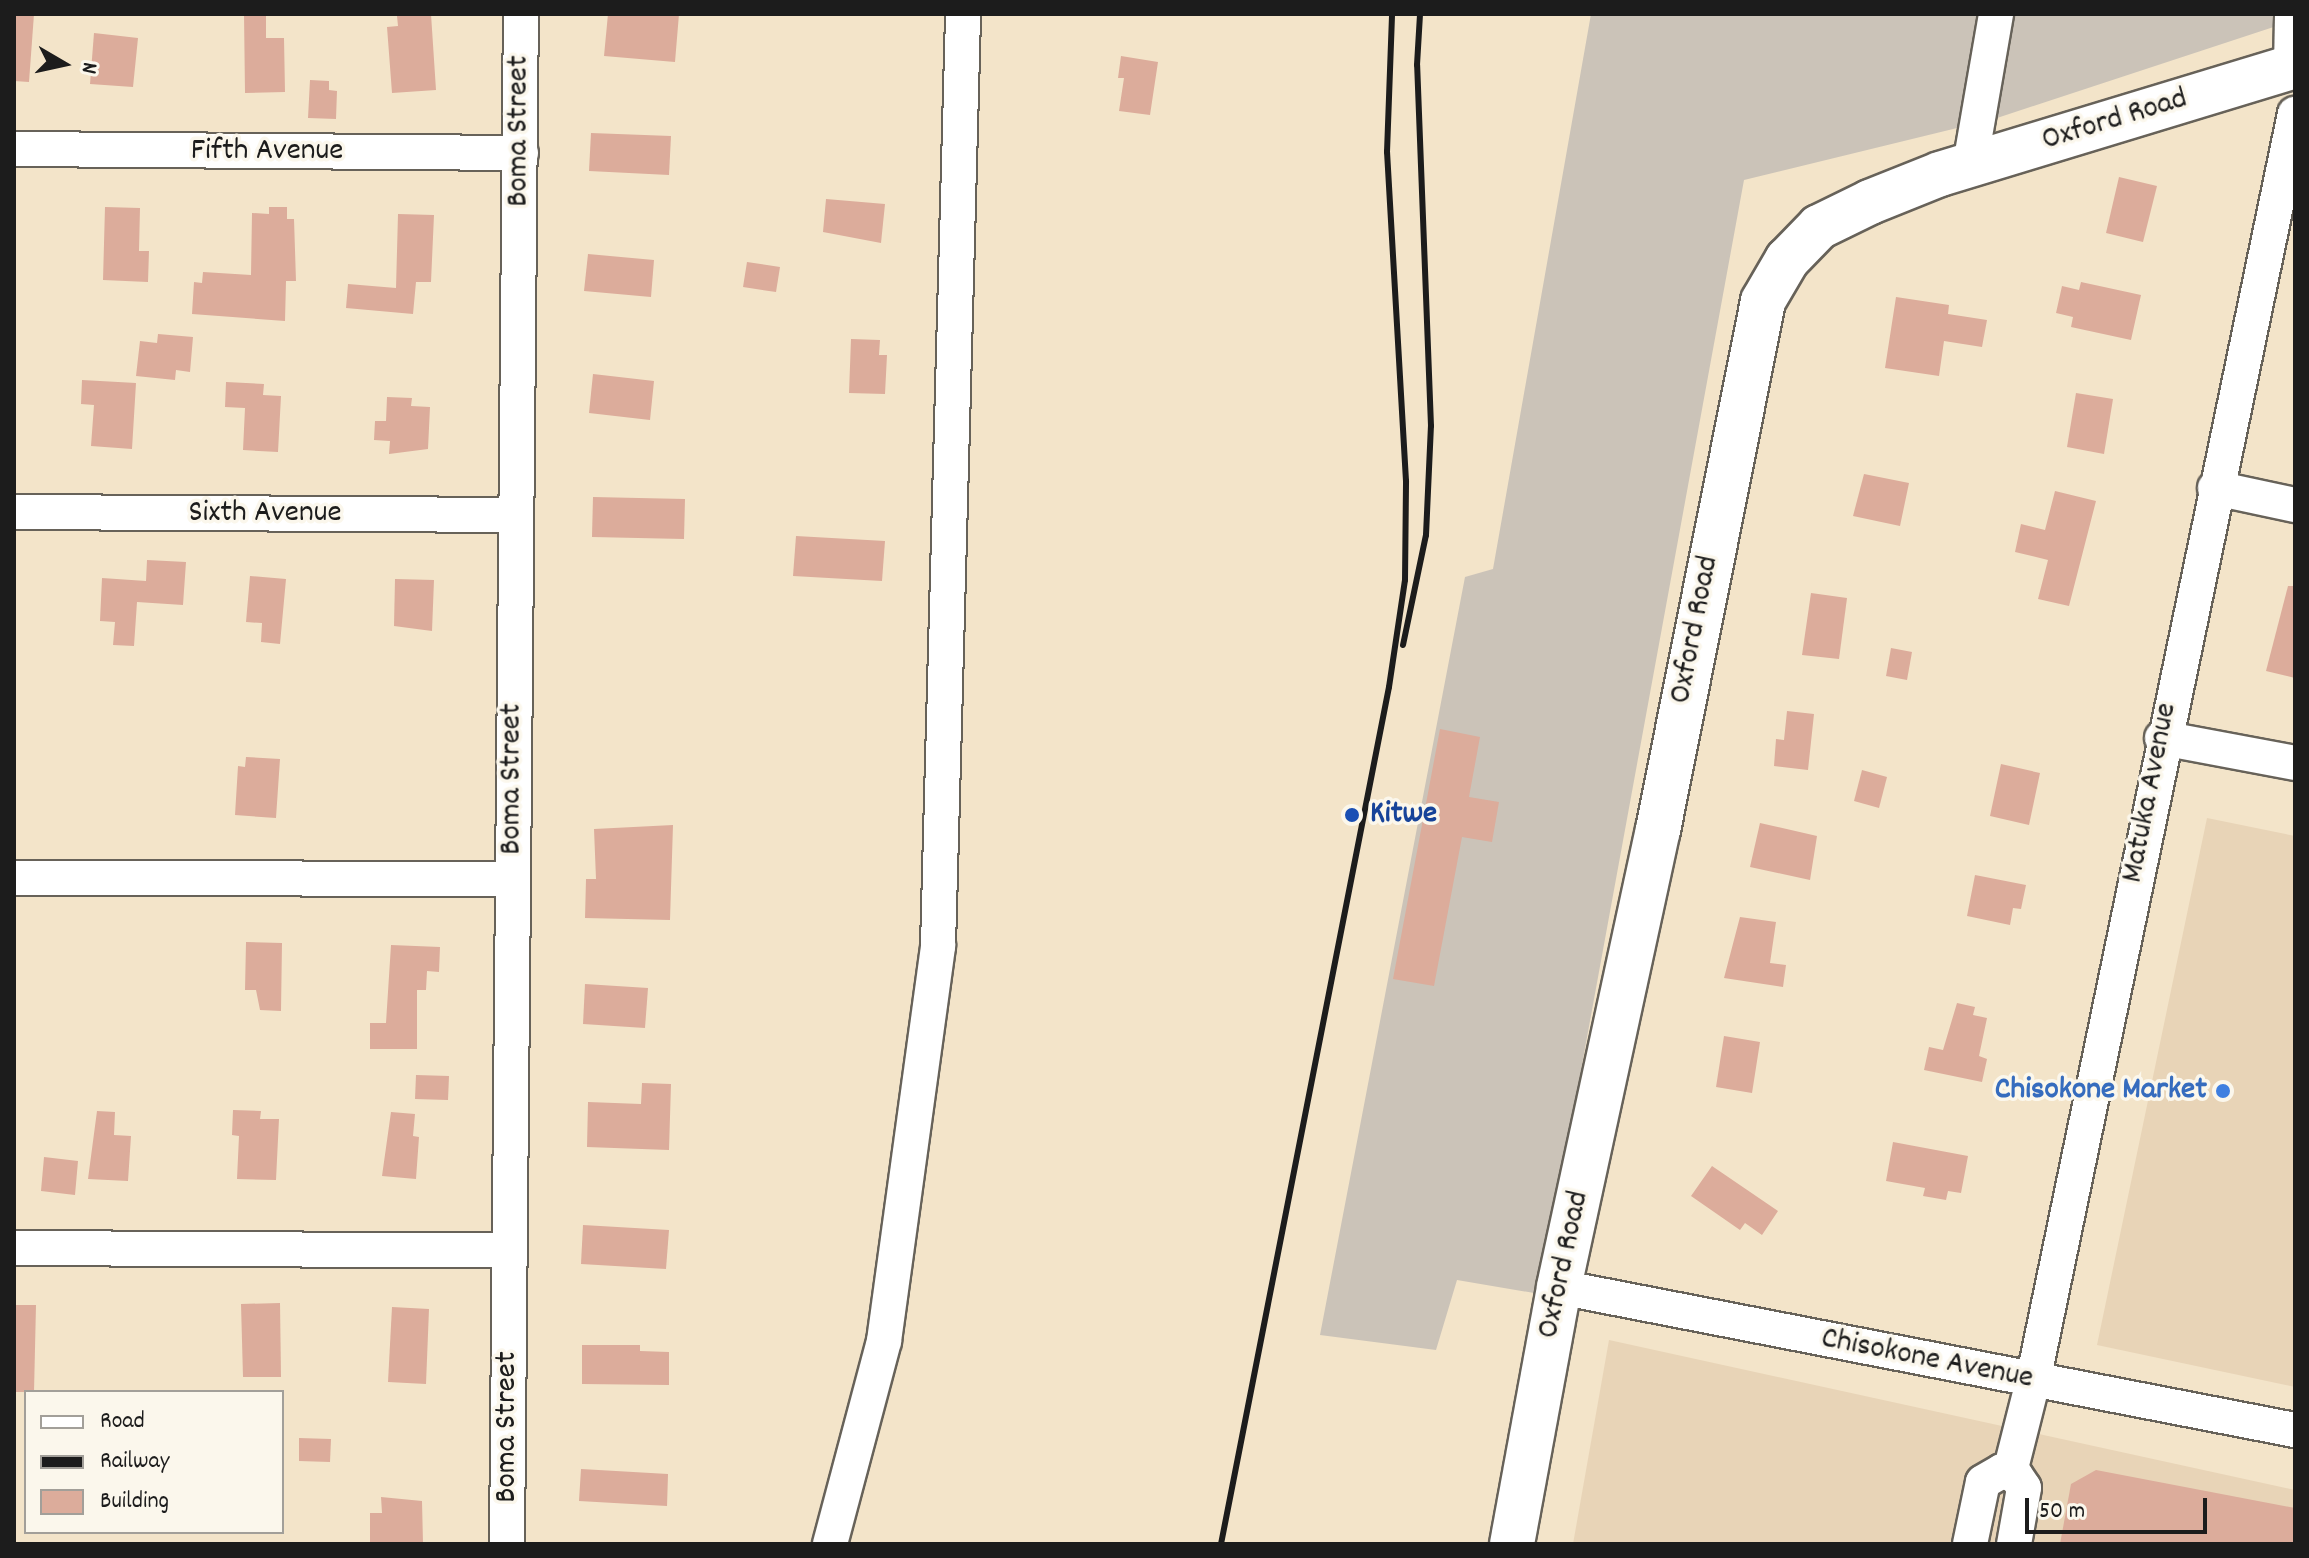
<!DOCTYPE html>
<style>
body{margin:0}
#map{position:relative;width:2309px;height:1558px;overflow:hidden;background:#f3e4c9;font-family:Dekko,sans-serif}
div>[style]{position:absolute}
.built>*{inset:0;background:#e8d4b7}
.industrial>*{inset:0;background:#cbc3b8}
.building>*{inset:0;background:#dcac9b}
.roads{filter:drop-shadow(2px 0 #676259) drop-shadow(-2px 0 #676259) drop-shadow(0 2px #676259) drop-shadow(0 -2px #676259)}
.minor>*{height:34px;margin:-17px;padding:0 17px;transform-origin:17px;border-radius:17px;background:#fff}
.major>*{height:44px;margin:-22px;padding:0 22px;transform-origin:22px;border-radius:22px;background:#fff}
.rail>*{height:6px;margin:-3px;padding:0 3px;transform-origin:3px;border-radius:3px;background:#1c1c1c}
.dots>*{width:22px;height:22px;translate:-50% -50%;box-sizing:border-box;border:4px solid #fbf7ec;border-radius:50%}
span{translate:-50% -50%;white-space:nowrap;text-align:center;line-height:1.15;-webkit-text-stroke:7px #fbf7ec;paint-order:stroke}
.street-label{font-size:32px;color:#1c1c1c}
.transit-label{font-size:32px;color:#164399;font-weight:700}
.left{translate:0 -50%;text-align:left}
.shop-label{font-size:32px;color:#366cbe;font-weight:700}
.right{translate:-100% -50%;text-align:right}
.frame{position:absolute;inset:0;border:16px solid #1c1c1c;pointer-events:none}
.legend{position:absolute;left:24px;top:1390px;width:260px;height:144px;box-sizing:border-box;background:#fbf7ec;border:2px solid #a29f99;margin:0;padding:10px 14px;list-style:none;font-size:24px;color:#1c1c1c}
.legend li{display:flex;align-items:center;gap:16px;height:40px}
.legend b{width:40px;border:2px solid #a29f99}
.north{position:absolute;left:24px;top:24px;width:80px;height:80px;-webkit-text-stroke:6px #fbf7ec;paint-order:stroke;rotate:99deg;font-size:22px;font-weight:700;line-height:32px;text-align:center;color:#1c1c1c}
.north::after{content:'';display:block;margin:auto;width:28px;height:36px;background:#1c1c1c;clip-path:polygon(50% 0,100% 100%,50% 72%,0 100%)}
.scale{position:absolute;left:2025px;top:1498px;width:182px;height:36px;box-sizing:border-box;border:4px solid #1c1c1c;border-top:0;padding-left:10px;font-size:24px;line-height:28px;white-space:nowrap;color:#1c1c1c;-webkit-text-stroke:6px #fbf7ec;paint-order:stroke}
</style>
<div id="map">
<div class="built">
<div style="clip-path:polygon(2207px 818px,2295px 836px,2295px 1387px,2097px 1345px)"></div>
<div style="clip-path:polygon(1609px 1340px,2295px 1490px,2295px 1544px,1573px 1544px)"></div>
</div>
<div class="industrial">
<div style="clip-path:polygon(1591px 14px,2295px 14px,2295px 20px,1994px 119px,1744px 180px,1540px 1294px,1457px 1280px,1436px 1350px,1320px 1335px,1465px 577px,1493px 569px)"></div>
</div>
<div class="building">
<div style="clip-path:polygon(14px 14px,34px 14px,29px 82px,14px 81px)"></div>
<div style="clip-path:polygon(244px 14px,266px 14px,266px 38px,284px 38px,285px 92px,245px 93px)"></div>
<div style="clip-path:polygon(431px 14px,436px 90px,392px 93px,387px 27px,398px 26px,397px 16px)"></div>
<div style="clip-path:polygon(608px 14px,679px 14px,675px 62px,604px 56px)"></div>
<div style="clip-path:polygon(94px 33px,138px 38px,133px 87px,90px 84px)"></div>
<div style="clip-path:polygon(1121px 56px,1158px 62px,1150px 115px,1119px 111px,1124px 78px,1118px 78px)"></div>
<div style="clip-path:polygon(310px 80px,329px 81px,329px 90px,337px 91px,336px 119px,308px 118px)"></div>
<div style="clip-path:polygon(591px 133px,671px 136px,669px 175px,589px 171px)"></div>
<div style="clip-path:polygon(2119px 177px,2157px 186px,2143px 242px,2106px 233px)"></div>
<div style="clip-path:polygon(826px 199px,885px 204px,881px 243px,823px 232px)"></div>
<div style="clip-path:polygon(105px 207px,140px 208px,139px 251px,149px 251px,148px 282px,103px 280px)"></div>
<div style="clip-path:polygon(269px 207px,287px 207px,287px 219px,294px 219px,296px 281px,286px 281px,285px 321px,192px 314px,194px 282px,202px 283px,203px 272px,251px 275px,252px 213px,269px 214px)"></div>
<div style="clip-path:polygon(398px 214px,434px 215px,431px 282px,416px 282px,413px 314px,346px 308px,348px 284px,396px 288px)"></div>
<div style="clip-path:polygon(588px 254px,654px 260px,651px 297px,584px 291px)"></div>
<div style="clip-path:polygon(747px 262px,780px 267px,776px 292px,743px 287px)"></div>
<div style="clip-path:polygon(2081px 282px,2141px 295px,2131px 340px,2071px 327px,2073px 317px,2056px 313px,2062px 286px,2079px 290px)"></div>
<div style="clip-path:polygon(1896px 297px,1949px 305px,1948px 314px,1987px 320px,1982px 347px,1944px 341px,1939px 376px,1885px 368px)"></div>
<div style="clip-path:polygon(158px 334px,193px 337px,190px 372px,176px 370px,175px 380px,136px 376px,140px 341px,157px 343px)"></div>
<div style="clip-path:polygon(851px 339px,880px 340px,879px 355px,887px 355px,885px 394px,849px 393px)"></div>
<div style="clip-path:polygon(593px 374px,654px 381px,650px 420px,589px 413px)"></div>
<div style="clip-path:polygon(82px 380px,136px 383px,132px 449px,91px 446px,94px 405px,81px 404px)"></div>
<div style="clip-path:polygon(226px 382px,264px 384px,263px 395px,281px 396px,278px 452px,243px 450px,245px 408px,225px 407px)"></div>
<div style="clip-path:polygon(2076px 393px,2113px 399px,2104px 454px,2067px 447px)"></div>
<div style="clip-path:polygon(387px 397px,412px 398px,411px 406px,430px 407px,428px 449px,389px 454px,390px 441px,374px 440px,375px 421px,386px 421px)"></div>
<div style="clip-path:polygon(1864px 474px,1909px 483px,1900px 526px,1853px 516px)"></div>
<div style="clip-path:polygon(2055px 491px,2096px 501px,2069px 606px,2038px 599px,2048px 560px,2015px 552px,2021px 524px,2045px 530px)"></div>
<div style="clip-path:polygon(593px 497px,685px 499px,684px 539px,592px 537px)"></div>
<div style="clip-path:polygon(796px 536px,885px 541px,882px 581px,793px 576px)"></div>
<div style="clip-path:polygon(147px 560px,186px 562px,183px 605px,137px 602px,134px 646px,113px 645px,115px 622px,100px 621px,102px 578px,146px 581px)"></div>
<div style="clip-path:polygon(250px 576px,286px 579px,280px 644px,261px 642px,262px 623px,246px 622px)"></div>
<div style="clip-path:polygon(395px 579px,434px 580px,432px 631px,394px 626px)"></div>
<div style="clip-path:polygon(2288px 586px,2295px 586px,2295px 678px,2266px 671px)"></div>
<div style="clip-path:polygon(1811px 593px,1847px 598px,1839px 659px,1802px 655px)"></div>
<div style="clip-path:polygon(1891px 648px,1912px 652px,1907px 680px,1886px 676px)"></div>
<div style="clip-path:polygon(1787px 711px,1814px 714px,1808px 770px,1774px 766px,1776px 739px,1784px 740px)"></div>
<div style="clip-path:polygon(1440px 729px,1480px 737px,1469px 797px,1499px 802px,1492px 842px,1462px 837px,1434px 986px,1393px 979px)"></div>
<div style="clip-path:polygon(246px 757px,280px 759px,276px 818px,235px 815px,238px 766px,245px 767px)"></div>
<div style="clip-path:polygon(2001px 764px,2040px 773px,2029px 825px,1990px 816px)"></div>
<div style="clip-path:polygon(1862px 770px,1887px 777px,1879px 808px,1854px 801px)"></div>
<div style="clip-path:polygon(1760px 823px,1817px 836px,1810px 880px,1750px 867px)"></div>
<div style="clip-path:polygon(673px 825px,670px 920px,585px 918px,586px 879px,596px 879px,594px 829px)"></div>
<div style="clip-path:polygon(1975px 875px,2026px 885px,2021px 909px,2013px 908px,2010px 925px,1967px 916px)"></div>
<div style="clip-path:polygon(1740px 917px,1776px 922px,1770px 963px,1786px 965px,1783px 987px,1724px 978px)"></div>
<div style="clip-path:polygon(246px 942px,282px 943px,281px 1011px,260px 1010px,256px 990px,245px 990px)"></div>
<div style="clip-path:polygon(391px 945px,440px 947px,439px 972px,427px 971px,426px 990px,417px 990px,417px 1049px,370px 1049px,370px 1023px,386px 1023px)"></div>
<div style="clip-path:polygon(585px 984px,648px 988px,645px 1028px,583px 1024px)"></div>
<div style="clip-path:polygon(1957px 1003px,1975px 1007px,1973px 1015px,1987px 1018px,1979px 1056px,1987px 1059px,1982px 1082px,1924px 1070px,1929px 1047px,1943px 1050px)"></div>
<div style="clip-path:polygon(1724px 1036px,1760px 1042px,1752px 1093px,1716px 1087px)"></div>
<div style="clip-path:polygon(416px 1075px,449px 1076px,448px 1100px,415px 1099px)"></div>
<div style="clip-path:polygon(642px 1083px,671px 1084px,669px 1150px,587px 1147px,588px 1102px,641px 1104px)"></div>
<div style="clip-path:polygon(233px 1110px,261px 1111px,260px 1119px,279px 1119px,276px 1180px,237px 1179px,239px 1136px,232px 1135px)"></div>
<div style="clip-path:polygon(97px 1111px,115px 1112px,114px 1135px,131px 1136px,128px 1181px,88px 1179px)"></div>
<div style="clip-path:polygon(391px 1112px,415px 1114px,413px 1136px,419px 1137px,416px 1179px,382px 1176px)"></div>
<div style="clip-path:polygon(1893px 1142px,1968px 1156px,1961px 1193px,1948px 1191px,1946px 1200px,1923px 1196px,1925px 1188px,1886px 1181px)"></div>
<div style="clip-path:polygon(44px 1157px,78px 1161px,75px 1195px,41px 1191px)"></div>
<div style="clip-path:polygon(1712px 1166px,1778px 1211px,1762px 1235px,1745px 1223px,1740px 1230px,1691px 1196px)"></div>
<div style="clip-path:polygon(583px 1225px,669px 1230px,666px 1269px,581px 1264px)"></div>
<div style="clip-path:polygon(280px 1303px,281px 1377px,243px 1377px,241px 1304px)"></div>
<div style="clip-path:polygon(14px 1305px,36px 1305px,34px 1392px,14px 1392px)"></div>
<div style="clip-path:polygon(392px 1307px,429px 1309px,426px 1384px,388px 1382px)"></div>
<div style="clip-path:polygon(582px 1345px,640px 1345px,640px 1351px,669px 1352px,669px 1385px,582px 1384px)"></div>
<div style="clip-path:polygon(299px 1438px,331px 1439px,330px 1462px,299px 1461px)"></div>
<div style="clip-path:polygon(581px 1469px,668px 1474px,667px 1506px,579px 1501px)"></div>
<div style="clip-path:polygon(2096px 1470px,2295px 1508px,2295px 1544px,2060px 1544px,2071px 1484px)"></div>
<div style="clip-path:polygon(381px 1497px,422px 1501px,423px 1543px,370px 1543px,370px 1513px,382px 1513px)"></div>
</div>
<div class="roads">
<div class="minor">
<div style="left:2291px;top:68px;width:54px;rotate:-88.9deg"></div>
<div style="left:14px;top:149px;width:507px;rotate:0.45deg"></div>
<div style="left:1970px;top:165px;width:153px;rotate:-80.2deg"></div>
<div style="left:2215px;top:488px;width:82px;rotate:12deg"></div>
<div style="left:14px;top:512px;width:501px;rotate:0.34deg"></div>
<div style="left:2162px;top:738px;width:135px;rotate:10.6deg"></div>
<div style="left:14px;top:878px;width:499px;rotate:0.1deg"></div>
<div style="left:14px;top:1248px;width:495px;rotate:0.3deg"></div>
<div style="left:1559px;top:1287px;width:750px;rotate:11deg"></div>
<div style="left:2010px;top:1472px;width:94px;rotate:-75.8deg"></div>
<div style="left:2033px;top:1381px;width:1294px;rotate:-78.32deg"></div>
<div style="left:507px;top:1544px;width:1530px;rotate:-89.48deg"></div>
<div style="left:830px;top:1544px;width:210px;rotate:-75.1deg"></div>
<div style="left:884px;top:1341px;width:399px;rotate:-82.2deg"></div>
<div style="left:938px;top:946px;width:932px;rotate:-88.46deg"></div>
<div style="left:1970px;top:1544px;width:63px;rotate:-78.2deg"></div>
<div style="left:1983px;top:1482px;width:22px;rotate:-30deg"></div>
<div style="left:2002px;top:1471px;width:15px;rotate:20deg"></div>
<div style="left:2016px;top:1476px;width:14px;rotate:56deg"></div>
<div style="left:2024px;top:1488px;width:57px;rotate:100.1deg"></div>
</div>
<div class="major">
<div style="left:1512px;top:1544px;width:261px;rotate:-79.6deg"></div>
<div style="left:1559px;top:1287px;width:468px;rotate:-77.8deg"></div>
<div style="left:1658px;top:830px;width:539px;rotate:-78.77deg"></div>
<div style="left:1763px;top:301px;width:48px;rotate:-59.7deg"></div>
<div style="left:1787px;top:260px;width:46px;rotate:-45.9deg"></div>
<div style="left:1819px;top:227px;width:57px;rotate:-26.1deg"></div>
<div style="left:1870px;top:202px;width:75px;rotate:-21.8deg"></div>
<div style="left:1940px;top:174px;width:371px;rotate:-16.9deg"></div>
</div>
</div>
<div class="rail">
<div style="left:1403px;top:645px;width:112px;rotate:-78.2deg"></div>
<div style="left:1426px;top:535px;width:109px;rotate:-87.4deg"></div>
<div style="left:1431px;top:426px;width:361px;rotate:-92.2deg"></div>
<div style="left:1417px;top:65px;width:51px;rotate:-86.6deg"></div>
<div style="left:1221px;top:1544px;width:873px;rotate:-78.91deg"></div>
<div style="left:1389px;top:687px;width:108px;rotate:-81.5deg"></div>
<div style="left:1405px;top:580px;width:99px;rotate:-89.4deg"></div>
<div style="left:1406px;top:481px;width:330px;rotate:-93.3deg"></div>
<div style="left:1387px;top:152px;width:138px;rotate:-87.9deg"></div>
</div>
<div class="dots">
<div style="left:1352px;top:815px;background:#1a4fb4"></div>
<div style="left:2223px;top:1091px;background:#3f7fe0"></div>
</div>
<div class="street-label">
<span style="left:2115px;top:121px;rotate:-17deg">Oxford Road</span>
<span style="left:520px;top:131px;rotate:-90deg">Boma Street</span>
<span style="left:267px;top:152px">Fifth Avenue</span>
<span style="left:265px;top:514px">Sixth Avenue</span>
<span style="left:1696px;top:630px;rotate:-79deg">Oxford Road</span>
<span style="left:513px;top:779px;rotate:-90deg">Boma Street</span>
<span style="left:2151px;top:793px;rotate:-79deg">Matuka Avenue</span>
<span style="left:1565px;top:1265px;rotate:-78deg">Oxford Road</span>
<span style="left:1927px;top:1360px;rotate:11deg">Chisokone Avenue</span>
<span style="left:508px;top:1427px;rotate:-90deg">Boma Street</span>
</div>
<div class="transit-label">
<span class="left" style="left:1370px;top:815px">Kitwe</span>
</div>
<div class="shop-label">
<span class="right" style="left:2207px;top:1091px">Chisokone Market</span>
</div>
<div class="frame"></div>
<ul class="legend">
<li><b style="height:10px;background:#fff"></b>Road</li>
<li><b style="height:10px;background:#1c1c1c"></b>Railway</li>
<li><b style="height:22px;background:#dcac9b"></b>Building</li>
</ul>
<div class="north">N</div>
<div class="scale">50 m</div>
</div>
